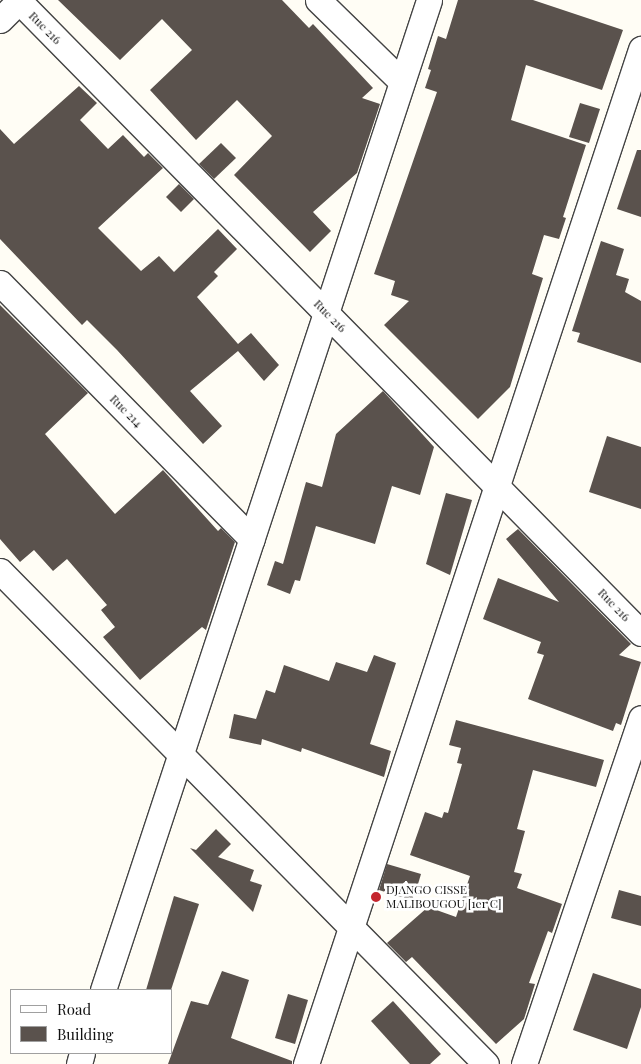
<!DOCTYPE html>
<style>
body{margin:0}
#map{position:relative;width:641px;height:1064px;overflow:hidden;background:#fffdf5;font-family:"Playfair Display",serif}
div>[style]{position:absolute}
.building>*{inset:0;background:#5a524d}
.roads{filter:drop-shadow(1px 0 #444) drop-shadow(-1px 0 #444) drop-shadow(0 1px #444) drop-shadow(0 -1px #444)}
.street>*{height:25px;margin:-12.5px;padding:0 12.5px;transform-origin:12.5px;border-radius:12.5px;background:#fff}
.dots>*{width:14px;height:14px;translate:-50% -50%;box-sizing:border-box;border:2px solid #fff;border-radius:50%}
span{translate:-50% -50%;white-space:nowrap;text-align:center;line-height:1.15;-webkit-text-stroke:5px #fff;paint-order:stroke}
.street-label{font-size:12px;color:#111}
.poi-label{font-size:12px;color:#111}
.left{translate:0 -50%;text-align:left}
.legend{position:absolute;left:10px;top:989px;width:162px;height:65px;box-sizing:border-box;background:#fff;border:1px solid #a0a0a0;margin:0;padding:6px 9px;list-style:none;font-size:15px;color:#111}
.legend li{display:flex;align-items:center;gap:10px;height:25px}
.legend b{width:25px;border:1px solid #a0a0a0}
</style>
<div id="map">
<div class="building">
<div style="clip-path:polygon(58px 0,282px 0,309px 28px,313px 24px,373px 88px,362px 98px,380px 104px,357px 173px,313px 212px,331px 231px,310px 252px,234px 175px,272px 136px,237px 100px,196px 140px,150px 90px,192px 50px,162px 19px,120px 60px)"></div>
<div style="clip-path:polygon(458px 0,533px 0,623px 30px,602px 90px,526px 65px,511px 120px,586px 145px,563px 217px,566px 218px,559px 239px,544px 235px,532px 274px,543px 278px,510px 387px,478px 419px,384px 325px,409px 301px,391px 295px,395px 281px,374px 274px,437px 92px,425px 88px,431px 70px,428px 69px,438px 36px,446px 39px)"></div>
<div style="clip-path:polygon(79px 86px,97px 103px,80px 120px,108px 149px,123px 135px,144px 157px,148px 153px,163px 168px,98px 228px,141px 271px,159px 256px,174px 272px,218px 229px,237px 249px,214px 272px,218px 276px,197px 297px,238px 344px,251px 333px,279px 365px,264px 381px,238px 351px,190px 391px,222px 426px,203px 444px,117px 350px,87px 320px,82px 325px,0 239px,0 129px,14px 144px)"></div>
<div style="clip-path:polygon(580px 103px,600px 109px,589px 143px,569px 137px)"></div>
<div style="clip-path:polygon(221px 143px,236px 158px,214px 179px,199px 164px)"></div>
<div style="clip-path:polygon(637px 150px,641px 150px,641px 217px,617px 209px)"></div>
<div style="clip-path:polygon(179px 184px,194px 199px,181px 212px,166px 197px)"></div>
<div style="clip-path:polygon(601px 241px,624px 249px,616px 275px,629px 279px,625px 292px,641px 301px,641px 363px,577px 342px,580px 333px,572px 331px)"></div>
<div style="clip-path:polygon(0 305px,88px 393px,45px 434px,115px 514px,163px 470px,218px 531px,221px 528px,235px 542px,206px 630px,202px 627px,140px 680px,103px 637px,115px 627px,101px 610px,107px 605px,67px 559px,53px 571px,34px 550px,20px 562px,0 539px)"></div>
<div style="clip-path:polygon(383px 391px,434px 447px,420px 495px,392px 486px,375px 544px,316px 526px,300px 581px,295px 580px,290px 594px,267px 585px,275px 561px,283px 564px,306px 482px,322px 487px,336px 434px)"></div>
<div style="clip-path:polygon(607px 436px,641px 447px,641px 509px,589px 492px)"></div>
<div style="clip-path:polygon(446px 493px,472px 500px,450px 575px,426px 564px)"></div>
<div style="clip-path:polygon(518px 529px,631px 644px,619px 655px,641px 662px,621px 725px,616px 723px,613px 731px,528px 699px,544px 655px,537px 653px,541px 642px,483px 619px,498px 578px,559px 602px,506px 539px)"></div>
<div style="clip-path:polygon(374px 655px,396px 663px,370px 744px,391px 751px,384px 777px,302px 748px,301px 752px,262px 739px,261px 745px,229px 738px,234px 714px,256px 719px,266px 690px,275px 693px,284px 665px,329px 681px,336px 662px,367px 672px)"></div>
<div style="clip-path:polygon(456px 720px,604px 760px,596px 787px,533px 770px,517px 829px,525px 831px,514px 872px,522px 874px,517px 888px,562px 904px,552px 933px,548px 931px,529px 983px,535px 984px,524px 1019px,496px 1044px,412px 957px,406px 962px,387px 943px,428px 907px,456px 917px,470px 876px,410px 855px,425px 812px,442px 818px,444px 812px,448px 813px,462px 764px,457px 763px,461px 748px,449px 745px)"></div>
<div style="clip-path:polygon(216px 829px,231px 844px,218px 857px,254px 870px,250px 881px,262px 885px,253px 912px,190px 848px,196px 850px)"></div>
<div style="clip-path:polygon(387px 864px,421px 874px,413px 901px,379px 890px)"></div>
<div style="clip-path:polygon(619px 890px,641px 896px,641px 926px,611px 918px)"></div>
<div style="clip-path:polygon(174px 896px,199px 904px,171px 990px,146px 990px)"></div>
<div style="clip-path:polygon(222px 971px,249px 980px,231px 1038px,292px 1061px,292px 1064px,168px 1064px,191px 1001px,208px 1005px)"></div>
<div style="clip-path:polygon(593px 973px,641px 989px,641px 1007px,627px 1049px,573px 1030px)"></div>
<div style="clip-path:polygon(288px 994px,308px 1000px,295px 1044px,275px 1038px)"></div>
<div style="clip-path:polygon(393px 1001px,441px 1054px,430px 1064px,410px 1064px,371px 1021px)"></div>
</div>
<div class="roads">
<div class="street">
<div style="left:18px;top:0;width:888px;rotate:45.46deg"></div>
<div style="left:318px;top:0;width:117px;rotate:44.3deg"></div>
<div style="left:0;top:20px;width:28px;rotate:-45deg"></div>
<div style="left:0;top:283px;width:359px;rotate:45.5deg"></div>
<div style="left:0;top:571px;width:692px;rotate:45.41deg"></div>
<div style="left:103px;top:990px;width:1042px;rotate:-71.77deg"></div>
<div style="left:79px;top:1064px;width:11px;rotate:-75deg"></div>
<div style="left:306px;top:1064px;width:1069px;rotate:-71.73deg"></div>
<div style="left:524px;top:1064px;width:365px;rotate:-71.3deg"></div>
</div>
</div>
<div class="dots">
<div style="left:376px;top:897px;background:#c4262e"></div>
</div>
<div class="street-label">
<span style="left:45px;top:28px;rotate:45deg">Rue 216</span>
<span style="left:330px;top:316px;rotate:45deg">Rue 216</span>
<span style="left:126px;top:411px;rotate:45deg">Rue 214</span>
<span style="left:614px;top:605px;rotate:46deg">Rue 216</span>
</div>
<div class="poi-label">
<span class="left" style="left:386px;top:897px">DJANGO CISSE<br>MALIBOUGOU [1er C]</span>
</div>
<ul class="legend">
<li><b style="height:6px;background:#fff"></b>Road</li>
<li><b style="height:14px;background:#5a524d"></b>Building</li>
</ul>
</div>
